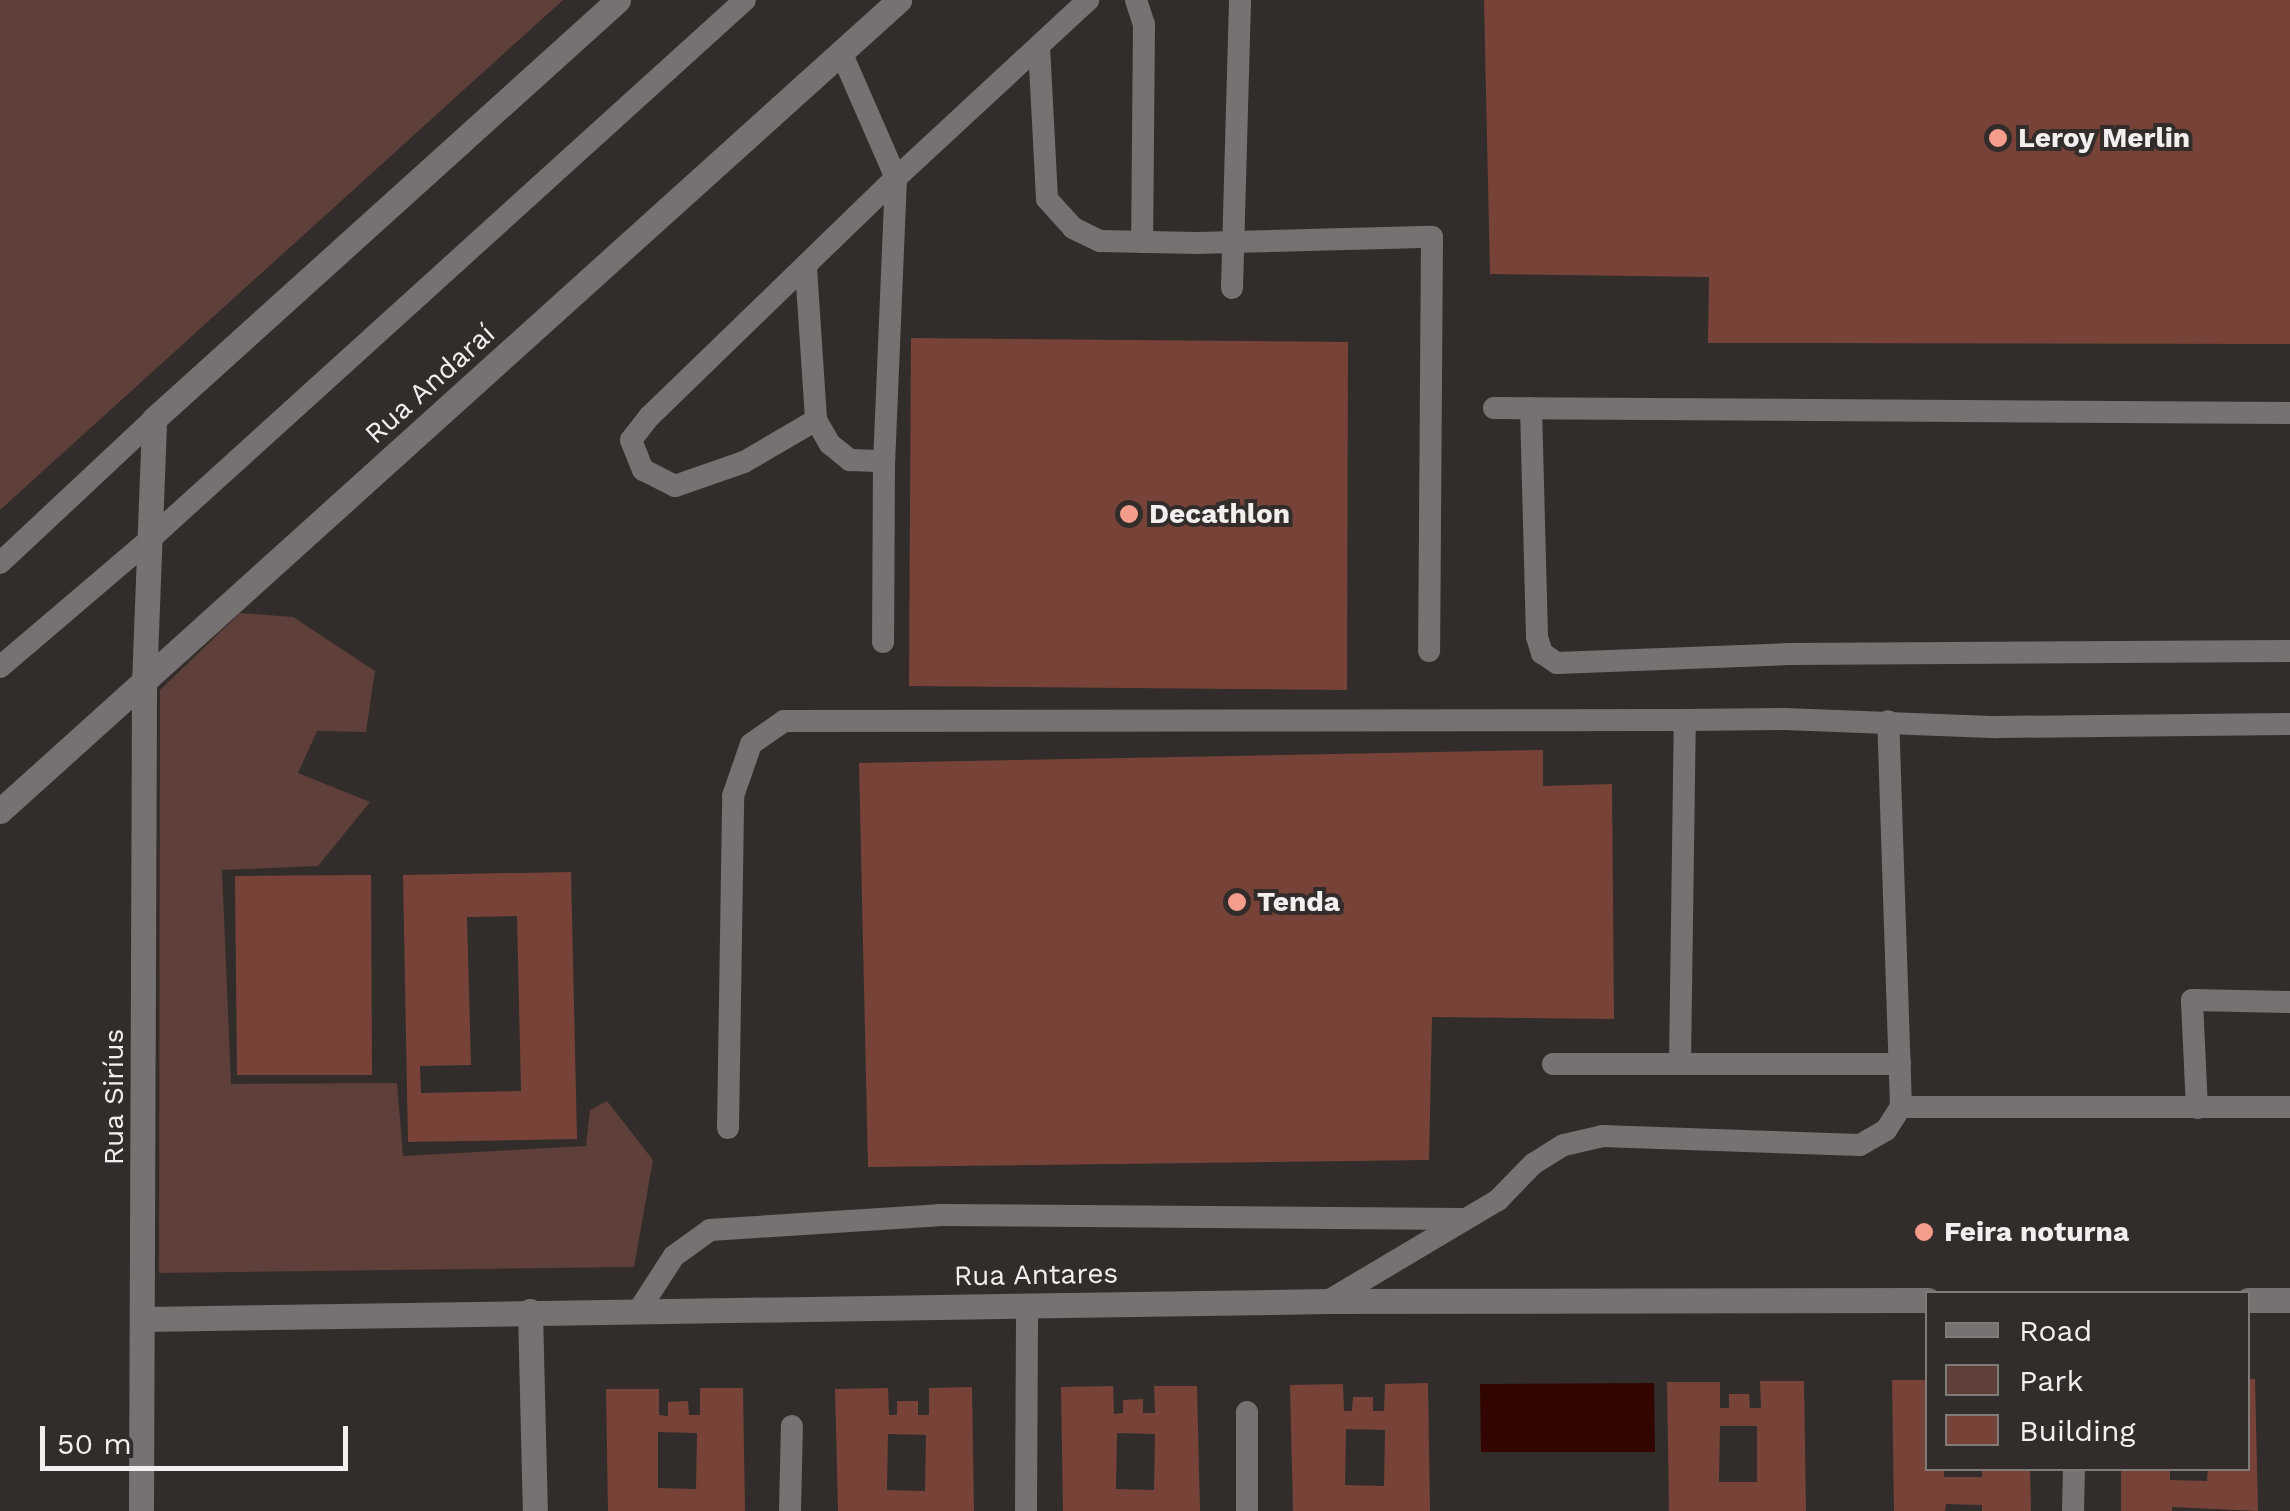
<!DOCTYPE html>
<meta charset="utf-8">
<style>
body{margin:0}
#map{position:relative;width:2290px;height:1511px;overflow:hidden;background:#322d2b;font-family:"Work Sans",sans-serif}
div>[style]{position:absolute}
.green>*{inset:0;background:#5e3f39}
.water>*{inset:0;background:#330501}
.building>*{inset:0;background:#774339}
.service>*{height:22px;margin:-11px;padding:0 11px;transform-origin:11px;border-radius:11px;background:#757271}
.minor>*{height:25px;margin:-12.5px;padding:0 12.5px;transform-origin:12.5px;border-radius:12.5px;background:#757271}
.dots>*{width:28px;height:28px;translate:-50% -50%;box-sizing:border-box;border:5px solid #322d2b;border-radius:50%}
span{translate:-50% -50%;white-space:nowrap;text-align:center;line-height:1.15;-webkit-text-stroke:8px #322d2b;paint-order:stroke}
.poi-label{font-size:28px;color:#f3efee;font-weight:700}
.left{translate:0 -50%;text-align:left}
.street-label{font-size:28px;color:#f3efee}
.legend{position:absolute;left:1925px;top:1291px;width:325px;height:180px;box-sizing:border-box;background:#322d2b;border:2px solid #7f7b79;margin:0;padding:12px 18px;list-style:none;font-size:30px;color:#f3efee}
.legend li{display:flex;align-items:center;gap:20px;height:50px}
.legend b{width:50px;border:2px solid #7f7b79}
.scale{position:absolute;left:40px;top:1426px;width:308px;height:45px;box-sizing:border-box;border:5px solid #f3efee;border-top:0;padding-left:12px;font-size:30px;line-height:35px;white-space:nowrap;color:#f3efee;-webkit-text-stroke:8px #322d2b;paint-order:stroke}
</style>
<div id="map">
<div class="green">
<div style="clip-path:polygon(0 0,563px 0,0 510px)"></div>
<div style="clip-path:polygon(240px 613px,293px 617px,375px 671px,366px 732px,317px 731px,298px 773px,370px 802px,318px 866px,222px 870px,231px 1084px,397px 1083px,403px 1156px,586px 1146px,590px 1110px,607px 1101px,653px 1160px,634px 1267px,159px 1273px,160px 690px)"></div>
</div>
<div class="water">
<div style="clip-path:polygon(1654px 1383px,1655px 1452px,1481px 1452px,1480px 1384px)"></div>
</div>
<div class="building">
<div style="clip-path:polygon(1484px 0,2290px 0,2290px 344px,1708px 343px,1709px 277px,1490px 274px)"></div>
<div style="clip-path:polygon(911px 338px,1348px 342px,1347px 690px,909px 686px)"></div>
<div style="clip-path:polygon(1543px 750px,1543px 786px,1612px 784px,1614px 1019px,1432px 1017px,1429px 1160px,868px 1167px,859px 763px)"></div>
<div style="clip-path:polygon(evenodd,571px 872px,577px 1139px,408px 1142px,403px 875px,571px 872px,517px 916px,521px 1091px,421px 1093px,420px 1066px,471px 1065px,467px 917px,517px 916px)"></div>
<div style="clip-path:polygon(371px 875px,372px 1075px,237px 1075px,235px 876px)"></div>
<div style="clip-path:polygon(2248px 1379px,2255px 1379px,2258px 1511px,2172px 1507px,2172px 1511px,2121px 1511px,2121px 1468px,2170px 1468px,2170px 1480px,2207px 1481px,2208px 1468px,2248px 1468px)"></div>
<div style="clip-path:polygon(1892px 1380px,1928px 1380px,1928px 1468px,1944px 1468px,1944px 1477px,1982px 1477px,1982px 1468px,2030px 1468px,2031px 1511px,1982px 1511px,1982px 1505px,1946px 1504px,1945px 1511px,1894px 1511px)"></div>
<div style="clip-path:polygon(evenodd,1760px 1381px,1804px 1381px,1806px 1511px,1669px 1511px,1667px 1382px,1720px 1382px,1720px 1408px,1729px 1408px,1729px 1394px,1749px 1394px,1750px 1408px,1761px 1408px,1760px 1381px,1720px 1426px,1757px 1426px,1757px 1482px,1719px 1482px,1720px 1426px)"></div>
<div style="clip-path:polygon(evenodd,1428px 1383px,1430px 1511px,1293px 1511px,1290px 1385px,1343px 1384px,1344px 1411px,1352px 1411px,1353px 1397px,1373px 1397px,1373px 1411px,1384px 1411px,1385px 1384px,1428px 1383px,1346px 1429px,1385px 1430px,1384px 1486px,1345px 1485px,1346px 1429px)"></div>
<div style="clip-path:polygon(evenodd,1113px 1386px,1114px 1414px,1123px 1413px,1123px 1400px,1143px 1399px,1143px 1413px,1155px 1413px,1154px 1386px,1197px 1386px,1200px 1511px,1063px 1511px,1061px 1387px,1113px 1386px,1117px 1433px,1155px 1434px,1154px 1490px,1116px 1489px,1117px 1433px)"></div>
<div style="clip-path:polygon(evenodd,972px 1387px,974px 1511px,838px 1511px,835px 1389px,888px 1388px,889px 1415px,897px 1415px,897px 1401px,918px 1401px,918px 1415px,929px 1415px,929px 1388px,972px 1387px,888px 1434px,926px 1435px,925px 1491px,887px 1490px,888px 1434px)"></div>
<div style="clip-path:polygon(evenodd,700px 1388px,743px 1388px,745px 1511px,608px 1511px,606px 1389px,659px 1389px,659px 1415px,668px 1416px,668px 1402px,688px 1401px,689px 1415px,700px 1415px,700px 1388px,658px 1432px,697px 1433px,696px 1489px,658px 1488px,658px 1432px)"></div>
</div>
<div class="service">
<div style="left:1136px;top:0;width:25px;rotate:72deg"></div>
<div style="left:1144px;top:24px;width:218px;rotate:90.5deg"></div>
<div style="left:1039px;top:46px;width:153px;rotate:87deg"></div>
<div style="left:1047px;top:199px;width:39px;rotate:48deg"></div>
<div style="left:1073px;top:228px;width:30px;rotate:26deg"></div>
<div style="left:1100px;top:241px;width:97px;rotate:1.2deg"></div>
<div style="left:1197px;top:243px;width:235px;rotate:-1.5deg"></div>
<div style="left:1432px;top:237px;width:414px;rotate:90.4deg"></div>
<div style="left:841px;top:52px;width:137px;rotate:66.4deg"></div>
<div style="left:896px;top:178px;width:283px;rotate:92.4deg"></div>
<div style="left:884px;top:461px;width:181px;rotate:90.3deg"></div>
<div style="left:806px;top:268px;width:152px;rotate:86.2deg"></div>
<div style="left:816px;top:420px;width:28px;rotate:60deg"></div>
<div style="left:830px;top:444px;width:26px;rotate:39deg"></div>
<div style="left:850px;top:460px;width:34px;rotate:2deg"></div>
<div style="left:1232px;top:288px;width:288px;rotate:-88.4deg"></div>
<div style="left:1494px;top:408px;width:796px;rotate:0.36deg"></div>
<div style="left:1531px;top:408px;width:229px;rotate:88.5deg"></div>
<div style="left:1537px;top:637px;width:17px;rotate:73deg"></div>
<div style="left:1542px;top:653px;width:18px;rotate:34deg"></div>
<div style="left:1557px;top:663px;width:232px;rotate:-2.2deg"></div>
<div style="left:1789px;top:654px;width:501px;rotate:-0.34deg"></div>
<div style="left:816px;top:420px;width:83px;rotate:149.7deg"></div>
<div style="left:744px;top:462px;width:73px;rotate:160.8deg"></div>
<div style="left:675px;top:486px;width:36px;rotate:-153deg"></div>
<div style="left:643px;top:470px;width:32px;rotate:-112deg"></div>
<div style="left:631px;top:440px;width:31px;rotate:-52deg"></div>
<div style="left:650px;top:416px;width:342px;rotate:-44.1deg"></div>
<div style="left:896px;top:178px;width:262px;rotate:-42.8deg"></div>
<div style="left:0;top:563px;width:211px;rotate:-43.1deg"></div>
<div style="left:0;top:667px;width:196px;rotate:-40.4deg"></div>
<div style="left:149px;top:540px;width:804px;rotate:-42.18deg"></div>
<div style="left:1553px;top:1064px;width:347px"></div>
<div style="left:1680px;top:1064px;width:344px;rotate:-89.2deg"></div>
<div style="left:1685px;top:720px;width:100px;rotate:-0.6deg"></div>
<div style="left:1785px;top:719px;width:212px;rotate:2.2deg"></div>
<div style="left:1997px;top:727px;width:293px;rotate:-0.6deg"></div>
<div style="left:1901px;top:1107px;width:389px"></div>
<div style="left:2197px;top:1108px;width:108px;rotate:-92.7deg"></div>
<div style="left:2192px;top:1000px;width:98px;rotate:1.2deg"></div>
<div style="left:728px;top:1128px;width:332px;rotate:-89.1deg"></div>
<div style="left:733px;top:796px;width:55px;rotate:-70.9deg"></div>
<div style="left:751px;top:744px;width:40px;rotate:-34.9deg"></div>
<div style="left:784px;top:721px;width:901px;rotate:-0.06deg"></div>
<div style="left:1328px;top:1301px;width:198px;rotate:-30.7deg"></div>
<div style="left:1498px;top:1200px;width:50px;rotate:-45.8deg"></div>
<div style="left:1533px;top:1164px;width:36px;rotate:-32deg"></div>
<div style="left:1564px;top:1145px;width:39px;rotate:-13deg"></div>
<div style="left:1602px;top:1136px;width:258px;rotate:2deg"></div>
<div style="left:1860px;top:1145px;width:30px;rotate:-30deg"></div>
<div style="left:1886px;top:1130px;width:27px;rotate:-57deg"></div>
<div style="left:1901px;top:1107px;width:386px;rotate:-91.9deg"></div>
<div style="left:639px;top:1310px;width:64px;rotate:-57.1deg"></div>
<div style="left:674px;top:1256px;width:44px;rotate:-35.8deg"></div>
<div style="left:710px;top:1230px;width:229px;rotate:-3.7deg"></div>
<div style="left:939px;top:1215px;width:524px;rotate:0.44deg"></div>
<div style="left:1247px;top:1412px;width:99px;rotate:90deg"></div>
<div style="left:790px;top:1511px;width:85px;rotate:-88.7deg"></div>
<div style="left:1026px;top:1511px;width:206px;rotate:-89.7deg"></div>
<div style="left:2073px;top:1511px;width:43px;rotate:-88.7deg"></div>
</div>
<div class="minor">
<div style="left:0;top:811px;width:1211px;rotate:-42.05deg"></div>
<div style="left:2248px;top:1300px;width:42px"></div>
<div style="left:530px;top:1311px;width:200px;rotate:88.6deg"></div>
<div style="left:145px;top:1319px;width:1183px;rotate:-0.87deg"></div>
<div style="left:1328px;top:1301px;width:600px;rotate:-0.1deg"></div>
<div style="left:141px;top:1511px;width:827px;rotate:-89.79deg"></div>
<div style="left:144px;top:684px;width:265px;rotate:-87.8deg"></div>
<div style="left:154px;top:419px;width:625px;rotate:-42.08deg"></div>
</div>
<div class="dots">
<div style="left:1998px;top:138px;background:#f49d8c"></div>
<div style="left:1129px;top:514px;background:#f49d8c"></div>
<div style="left:1237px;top:902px;background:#f49d8c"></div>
<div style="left:1924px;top:1232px;background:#f49d8c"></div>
</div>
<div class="poi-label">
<span class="left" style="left:2018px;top:138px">Leroy Merlin</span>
<span class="left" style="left:1149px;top:514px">Decathlon</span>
<span class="left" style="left:1257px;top:902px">Tenda</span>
<span class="left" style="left:1944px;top:1232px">Feira noturna</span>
</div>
<div class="street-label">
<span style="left:430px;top:384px;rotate:-42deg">Rua Andaraí</span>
<span style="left:114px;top:1097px;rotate:-90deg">Rua Siríus</span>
<span style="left:1036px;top:1275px;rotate:-1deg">Rua Antares</span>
</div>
<ul class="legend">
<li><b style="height:12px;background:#757271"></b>Road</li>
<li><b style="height:28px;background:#5e3f39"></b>Park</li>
<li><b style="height:28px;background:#774339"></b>Building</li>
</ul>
<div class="scale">50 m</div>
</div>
